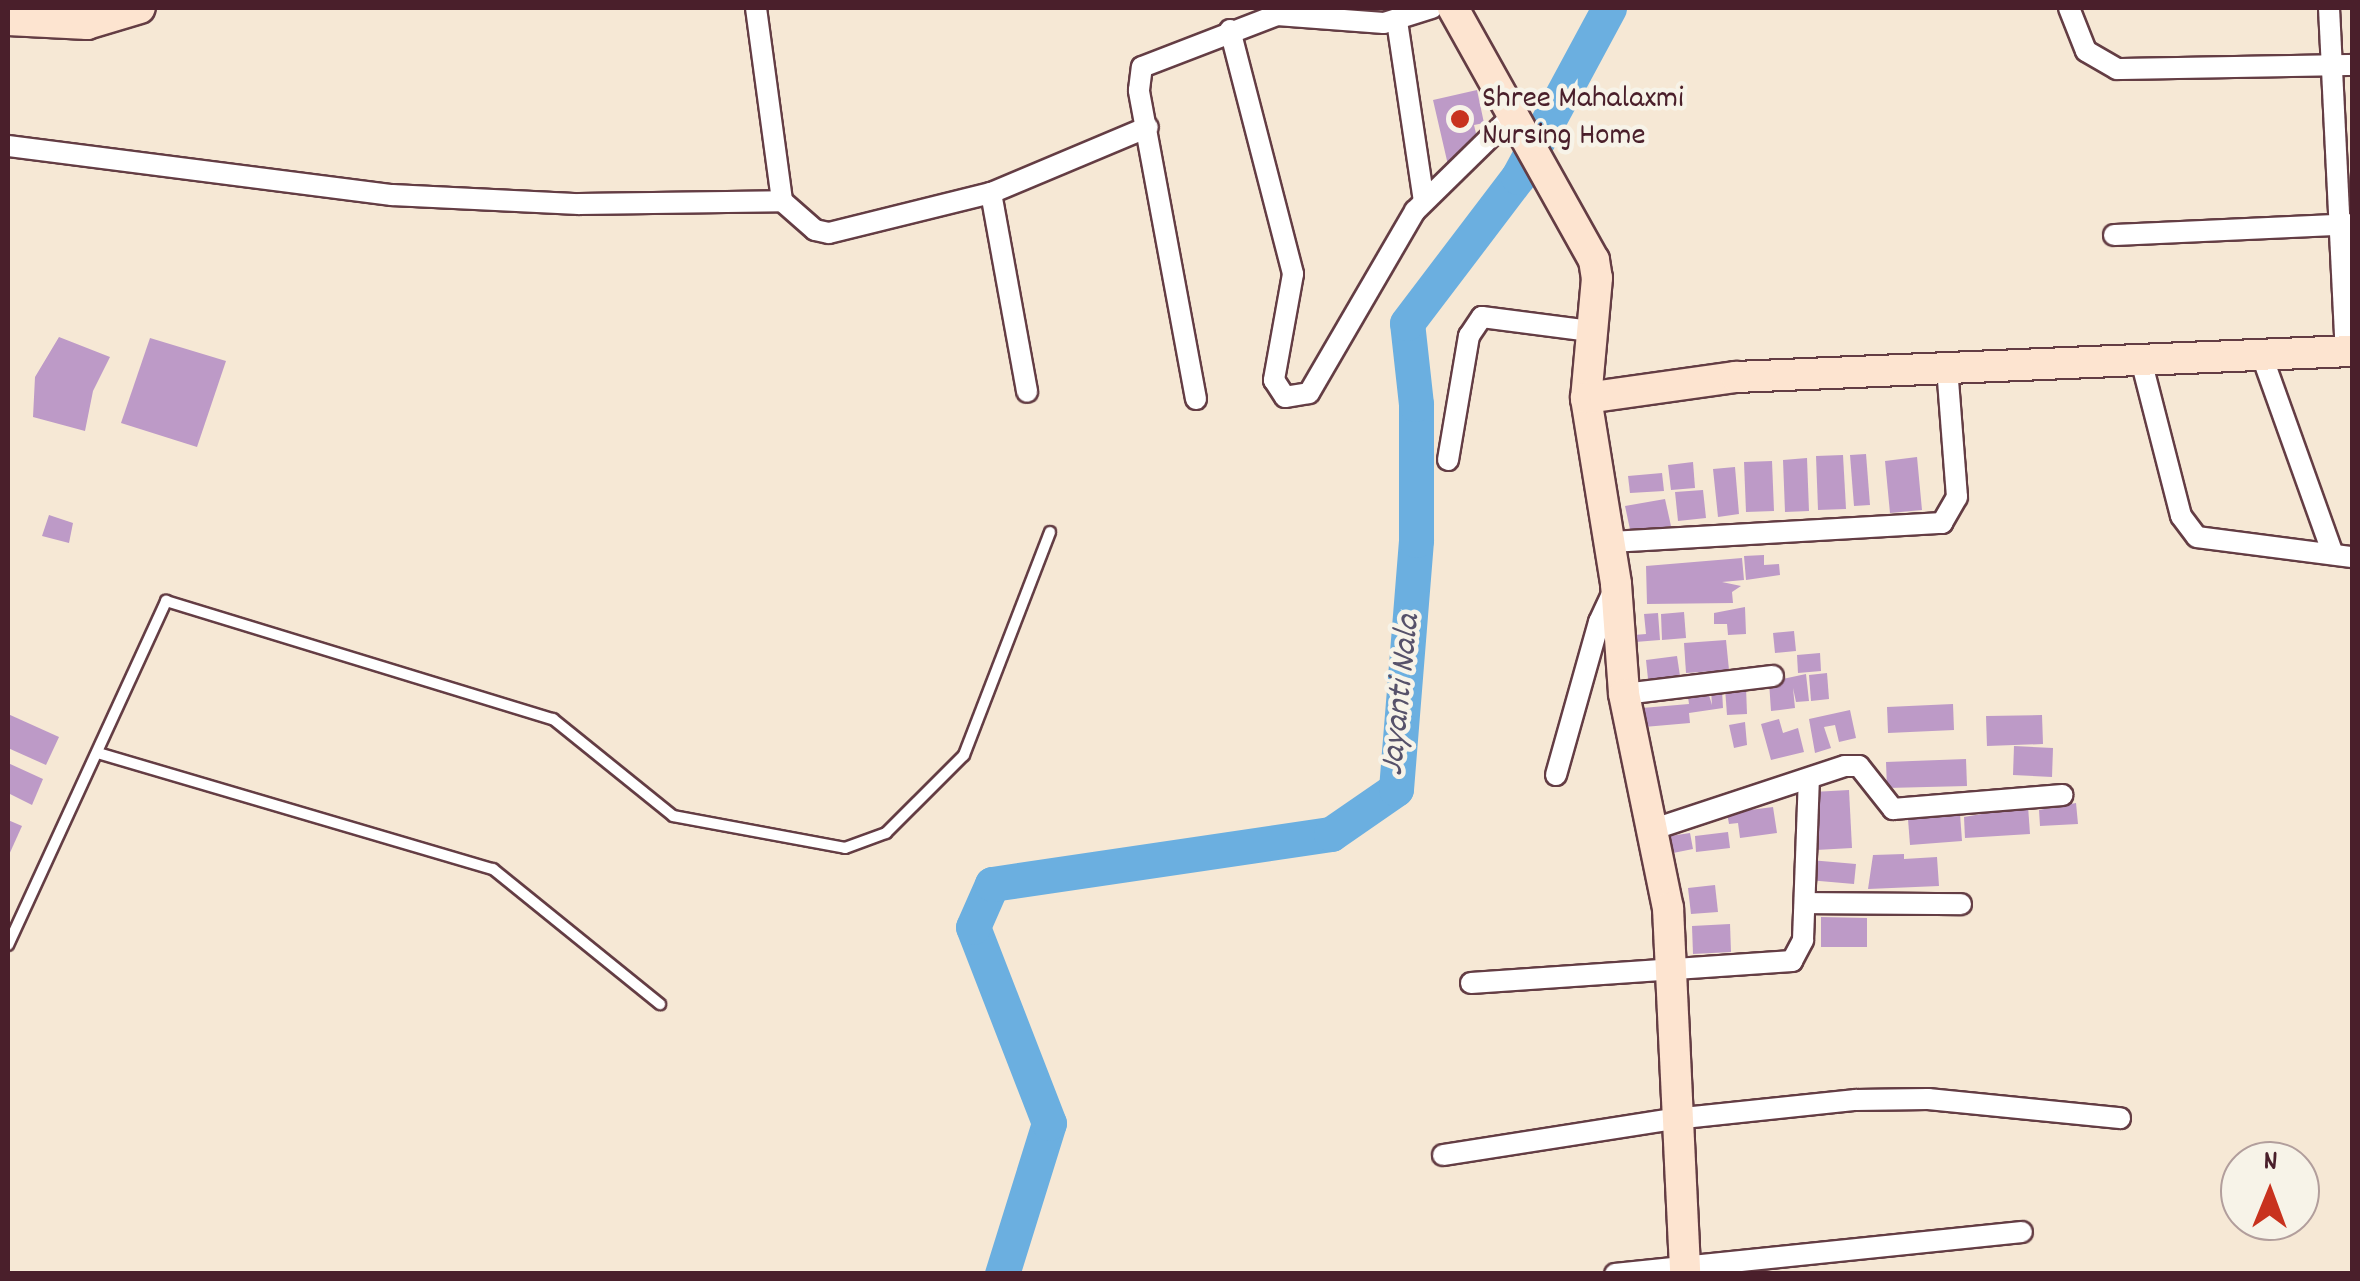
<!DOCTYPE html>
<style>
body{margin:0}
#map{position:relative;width:2360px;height:1281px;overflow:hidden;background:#f6e8d5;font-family:Dekko,sans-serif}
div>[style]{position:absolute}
.river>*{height:35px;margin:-17.5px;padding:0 17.5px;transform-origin:17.5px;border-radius:17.5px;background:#6bafe0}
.building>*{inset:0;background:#bd9ac7}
.roads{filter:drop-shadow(2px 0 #643d44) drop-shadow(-2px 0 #643d44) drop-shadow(0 2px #643d44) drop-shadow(0 -2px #643d44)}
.lane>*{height:10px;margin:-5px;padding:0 5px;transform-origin:5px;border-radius:5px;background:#fff}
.street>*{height:20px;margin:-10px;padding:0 10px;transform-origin:10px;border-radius:10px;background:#fff}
.secondary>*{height:30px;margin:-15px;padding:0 15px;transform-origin:15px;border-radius:15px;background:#fde4d0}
.dots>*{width:28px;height:28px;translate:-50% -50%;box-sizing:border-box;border:5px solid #f7f3e8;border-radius:50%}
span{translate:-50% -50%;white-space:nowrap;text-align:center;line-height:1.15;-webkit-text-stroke:9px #f7f3e8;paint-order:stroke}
.poi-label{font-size:32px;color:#4a1f2b}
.left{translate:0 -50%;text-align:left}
.water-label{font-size:35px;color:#56516a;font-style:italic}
.frame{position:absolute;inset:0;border:10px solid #4a1f2b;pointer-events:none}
.north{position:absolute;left:2220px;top:1141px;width:100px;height:100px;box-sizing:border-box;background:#f7f3e8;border:2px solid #b29e9c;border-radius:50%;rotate:1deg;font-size:28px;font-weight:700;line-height:40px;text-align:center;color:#4a1f2b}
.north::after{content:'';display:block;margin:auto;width:35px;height:45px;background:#c8321e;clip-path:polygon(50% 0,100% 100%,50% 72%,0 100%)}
</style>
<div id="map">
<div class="river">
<div style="left:1002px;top:1274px;width:158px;rotate:-72.7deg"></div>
<div style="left:1049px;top:1123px;width:210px;rotate:-111.2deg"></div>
<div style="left:973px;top:927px;width:47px;rotate:-66.2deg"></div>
<div style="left:992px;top:884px;width:343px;rotate:-8.4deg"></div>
<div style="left:1331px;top:834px;width:79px;rotate:-34.7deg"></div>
<div style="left:1396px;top:789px;width:250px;rotate:-85.4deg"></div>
<div style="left:1416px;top:540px;width:136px;rotate:-90deg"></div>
<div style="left:1416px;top:404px;width:81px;rotate:-96.3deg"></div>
<div style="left:1407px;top:323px;width:183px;rotate:-52.8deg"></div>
<div style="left:1518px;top:177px;width:192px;rotate:-61.7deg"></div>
</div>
<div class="building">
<div style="clip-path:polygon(1477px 90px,1484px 123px,1474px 125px,1479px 146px,1448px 165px,1433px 100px)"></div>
<div style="clip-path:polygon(59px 337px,110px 357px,93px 391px,85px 431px,33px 417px,35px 377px)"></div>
<div style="clip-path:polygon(150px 338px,226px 361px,197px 447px,121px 423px)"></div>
<div style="clip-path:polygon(1866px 454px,1870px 505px,1854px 506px,1850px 455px)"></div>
<div style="clip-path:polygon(1843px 455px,1846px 509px,1818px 510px,1816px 456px)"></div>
<div style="clip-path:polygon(1917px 457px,1922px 510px,1890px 513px,1885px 461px)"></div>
<div style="clip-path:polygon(1807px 458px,1809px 511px,1785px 512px,1783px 460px)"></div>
<div style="clip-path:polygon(1772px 461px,1774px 511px,1746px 512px,1744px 462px)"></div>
<div style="clip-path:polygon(1693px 462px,1695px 488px,1671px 490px,1668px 465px)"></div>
<div style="clip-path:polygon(1735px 467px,1739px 514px,1718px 517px,1713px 469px)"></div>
<div style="clip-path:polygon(1662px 473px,1664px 491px,1630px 493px,1628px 476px)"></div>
<div style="clip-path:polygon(1703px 490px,1706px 518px,1678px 521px,1675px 492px)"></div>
<div style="clip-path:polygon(1665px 499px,1671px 526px,1631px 534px,1625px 506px)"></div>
<div style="clip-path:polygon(49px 515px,73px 523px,69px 543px,42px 536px)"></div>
<div style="clip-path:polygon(1764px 555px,1764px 565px,1779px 564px,1780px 575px,1746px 580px,1744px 556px)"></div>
<div style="clip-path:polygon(1742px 558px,1744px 580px,1722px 582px,1741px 586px,1732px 592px,1733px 603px,1647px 604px,1646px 566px)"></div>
<div style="clip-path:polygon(1745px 607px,1746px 634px,1728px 635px,1727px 624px,1714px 624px,1714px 613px)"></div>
<div style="clip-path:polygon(1684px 612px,1686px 638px,1662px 640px,1661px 614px)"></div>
<div style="clip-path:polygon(1658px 613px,1660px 640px,1635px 642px,1634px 635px,1646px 634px,1644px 614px)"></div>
<div style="clip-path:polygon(1794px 631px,1796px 651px,1775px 653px,1773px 633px)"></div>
<div style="clip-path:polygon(1726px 640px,1729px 670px,1686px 673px,1684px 643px)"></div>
<div style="clip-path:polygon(1820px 653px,1821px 671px,1798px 673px,1797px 655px)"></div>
<div style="clip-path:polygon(1677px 656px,1680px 676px,1648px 679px,1646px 660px)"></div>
<div style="clip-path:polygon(1827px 673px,1829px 699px,1811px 701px,1809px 675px)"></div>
<div style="clip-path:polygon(1806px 674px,1809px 701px,1796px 702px,1793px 688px,1795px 708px,1771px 711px,1769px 682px)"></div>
<div style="clip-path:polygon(1746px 687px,1747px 714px,1727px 715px,1725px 688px)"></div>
<div style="clip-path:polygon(1711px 690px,1722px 690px,1723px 708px,1689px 713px,1690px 723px,1644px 727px,1642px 708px,1689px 704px,1688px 697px,1708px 692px,1712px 705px)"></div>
<div style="clip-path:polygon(1953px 704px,1954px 730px,1888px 733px,1887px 707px)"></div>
<div style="clip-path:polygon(1850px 710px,1856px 738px,1839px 742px,1835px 725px,1824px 727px,1831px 748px,1815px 753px,1809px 719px)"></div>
<div style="clip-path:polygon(8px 714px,59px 737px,46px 765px,8px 748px)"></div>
<div style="clip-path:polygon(2042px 715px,2043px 744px,1987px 746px,1986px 716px)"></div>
<div style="clip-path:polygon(1779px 719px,1783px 733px,1798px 728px,1804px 752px,1771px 760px,1761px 724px)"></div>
<div style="clip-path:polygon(1745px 722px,1747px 745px,1734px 748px,1729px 725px)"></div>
<div style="clip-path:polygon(2014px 746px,2053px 748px,2052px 777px,2013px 775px)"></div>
<div style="clip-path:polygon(1966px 759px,1967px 786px,1887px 788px,1886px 762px)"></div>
<div style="clip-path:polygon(8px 763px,43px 779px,32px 805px,8px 793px)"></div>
<div style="clip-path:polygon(1849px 790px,1852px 848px,1816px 850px,1813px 792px)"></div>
<div style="clip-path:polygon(2076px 803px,2078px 824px,2040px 826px,2039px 810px)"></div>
<div style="clip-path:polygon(2028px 806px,2030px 834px,1965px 838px,1964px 817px)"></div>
<div style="clip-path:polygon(1773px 807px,1777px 833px,1740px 838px,1738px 823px,1729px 824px,1727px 813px)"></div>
<div style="clip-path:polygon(1960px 814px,1962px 841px,1910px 845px,1908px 819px)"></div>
<div style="clip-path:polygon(8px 820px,22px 826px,8px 857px)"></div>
<div style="clip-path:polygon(1728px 832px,1730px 848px,1696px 852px,1695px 836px)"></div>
<div style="clip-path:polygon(1690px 833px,1693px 849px,1673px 853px,1670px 836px)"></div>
<div style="clip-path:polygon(1904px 854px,1904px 859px,1937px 857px,1939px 886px,1868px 889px,1873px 855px)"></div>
<div style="clip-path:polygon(1810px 860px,1856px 864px,1854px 884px,1808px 880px)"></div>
<div style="clip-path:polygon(1715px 885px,1718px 912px,1691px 914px,1688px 888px)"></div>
<div style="clip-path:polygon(1821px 917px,1867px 918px,1867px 947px,1821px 947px)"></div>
<div style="clip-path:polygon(1730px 924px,1731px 952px,1693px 954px,1692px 926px)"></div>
</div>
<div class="roads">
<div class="lane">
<div style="left:98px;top:753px;width:412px;rotate:16.4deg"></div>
<div style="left:493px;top:869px;width:215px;rotate:39deg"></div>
<div style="left:8px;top:945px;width:379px;rotate:-65.3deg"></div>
<div style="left:166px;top:601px;width:405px;rotate:17deg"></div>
<div style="left:553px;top:719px;width:154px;rotate:38.9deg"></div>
<div style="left:673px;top:816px;width:175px;rotate:10.5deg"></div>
<div style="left:845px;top:848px;width:44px;rotate:-20.1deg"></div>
<div style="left:886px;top:833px;width:110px;rotate:-45deg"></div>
<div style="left:964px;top:755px;width:239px;rotate:-68.9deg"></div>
</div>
<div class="street">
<div style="left:756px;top:8px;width:195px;rotate:82.3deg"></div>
<div style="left:782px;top:201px;width:44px;rotate:41.3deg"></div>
<div style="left:815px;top:230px;width:14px;rotate:12deg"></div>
<div style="left:829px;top:233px;width:167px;rotate:-13.9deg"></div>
<div style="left:991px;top:193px;width:170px;rotate:-22.8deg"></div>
<div style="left:2069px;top:8px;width:46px;rotate:68.4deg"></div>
<div style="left:2086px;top:51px;width:36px;rotate:30deg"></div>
<div style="left:2117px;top:69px;width:235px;rotate:-1deg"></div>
<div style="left:2329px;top:8px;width:344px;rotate:87.2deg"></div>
<div style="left:1397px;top:21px;width:182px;rotate:81.5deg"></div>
<div style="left:1230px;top:30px;width:252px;rotate:75.5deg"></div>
<div style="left:1293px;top:274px;width:108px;rotate:100.2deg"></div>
<div style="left:1274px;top:380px;width:20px;rotate:57deg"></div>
<div style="left:1285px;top:397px;width:24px;rotate:-9deg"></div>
<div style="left:1309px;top:393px;width:211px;rotate:-59.8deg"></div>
<div style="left:1415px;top:211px;width:133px;rotate:-44.4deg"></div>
<div style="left:8px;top:146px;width:387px;rotate:7.3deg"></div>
<div style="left:392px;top:195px;width:187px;rotate:2.8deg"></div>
<div style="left:579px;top:204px;width:203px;rotate:-0.8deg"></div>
<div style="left:991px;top:193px;width:202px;rotate:79.7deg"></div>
<div style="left:2114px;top:235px;width:238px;rotate:-2.6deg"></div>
<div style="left:2262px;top:356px;width:210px;rotate:70.3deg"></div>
<div style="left:2141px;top:360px;width:161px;rotate:75.6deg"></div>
<div style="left:2181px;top:516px;width:26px;rotate:53deg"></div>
<div style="left:2197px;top:537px;width:156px;rotate:7.4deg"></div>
<div style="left:1196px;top:399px;width:314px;rotate:-100.5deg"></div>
<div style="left:1139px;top:90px;width:23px;rotate:-83deg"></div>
<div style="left:1142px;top:67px;width:145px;rotate:-21.1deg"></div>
<div style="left:1277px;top:15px;width:107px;rotate:4.3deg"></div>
<div style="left:1384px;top:23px;width:50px;rotate:-17.4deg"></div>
<div style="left:1448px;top:460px;width:126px;rotate:-80.4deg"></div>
<div style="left:1469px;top:336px;width:23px;rotate:-56deg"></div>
<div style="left:1482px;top:317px;width:109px;rotate:7.4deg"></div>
<div style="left:1611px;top:542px;width:332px;rotate:-3.3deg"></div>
<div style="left:1942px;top:523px;width:30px;rotate:-60deg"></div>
<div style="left:1957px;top:497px;width:129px;rotate:-94.4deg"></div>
<div style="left:1624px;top:694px;width:150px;rotate:-6.9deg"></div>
<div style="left:1556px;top:775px;width:159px;rotate:-74.3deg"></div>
<div style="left:1599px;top:622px;width:38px;rotate:-65deg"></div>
<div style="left:1651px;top:830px;width:204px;rotate:-18.3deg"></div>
<div style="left:1845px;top:766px;width:14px"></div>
<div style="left:1859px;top:766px;width:55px;rotate:51.7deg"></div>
<div style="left:1893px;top:809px;width:170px;rotate:-4.7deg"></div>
<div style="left:1805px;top:903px;width:156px;rotate:0.4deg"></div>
<div style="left:1471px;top:983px;width:322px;rotate:-3.9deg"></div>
<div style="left:1792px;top:961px;width:24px;rotate:-62deg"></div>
<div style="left:1803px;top:940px;width:161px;rotate:-87.9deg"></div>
<div style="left:1443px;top:1155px;width:234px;rotate:-8.9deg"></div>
<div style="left:1674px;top:1119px;width:183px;rotate:-6deg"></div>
<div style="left:1856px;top:1100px;width:72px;rotate:-0.8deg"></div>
<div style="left:1928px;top:1099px;width:193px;rotate:5.7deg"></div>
<div style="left:1615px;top:1274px;width:409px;rotate:-5.9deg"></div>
</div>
<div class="secondary">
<div style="left:1453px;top:8px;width:289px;rotate:60.8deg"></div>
<div style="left:1594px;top:260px;width:18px;rotate:81deg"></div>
<div style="left:1597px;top:278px;width:121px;rotate:95.2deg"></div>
<div style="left:1586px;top:398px;width:188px;rotate:80.8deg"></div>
<div style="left:1616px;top:584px;width:110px;rotate:85.8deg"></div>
<div style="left:1624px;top:694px;width:218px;rotate:78.4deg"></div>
<div style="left:1668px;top:908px;width:366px;rotate:87.3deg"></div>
<div style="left:8px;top:20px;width:79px;rotate:2.9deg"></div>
<div style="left:87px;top:24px;width:55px;rotate:-16.8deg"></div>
<div style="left:1586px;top:398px;width:151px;rotate:-8deg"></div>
<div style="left:1736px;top:377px;width:617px;rotate:-2.42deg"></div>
</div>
</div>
<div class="dots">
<div style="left:1460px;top:119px;background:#c8321e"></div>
</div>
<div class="poi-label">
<span class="left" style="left:1482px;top:119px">Shree Mahalaxmi<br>Nursing Home</span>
</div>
<div class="water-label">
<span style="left:1402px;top:695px;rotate:-84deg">Jayanti Nala</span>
</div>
<div class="frame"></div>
<div class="north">N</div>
</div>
